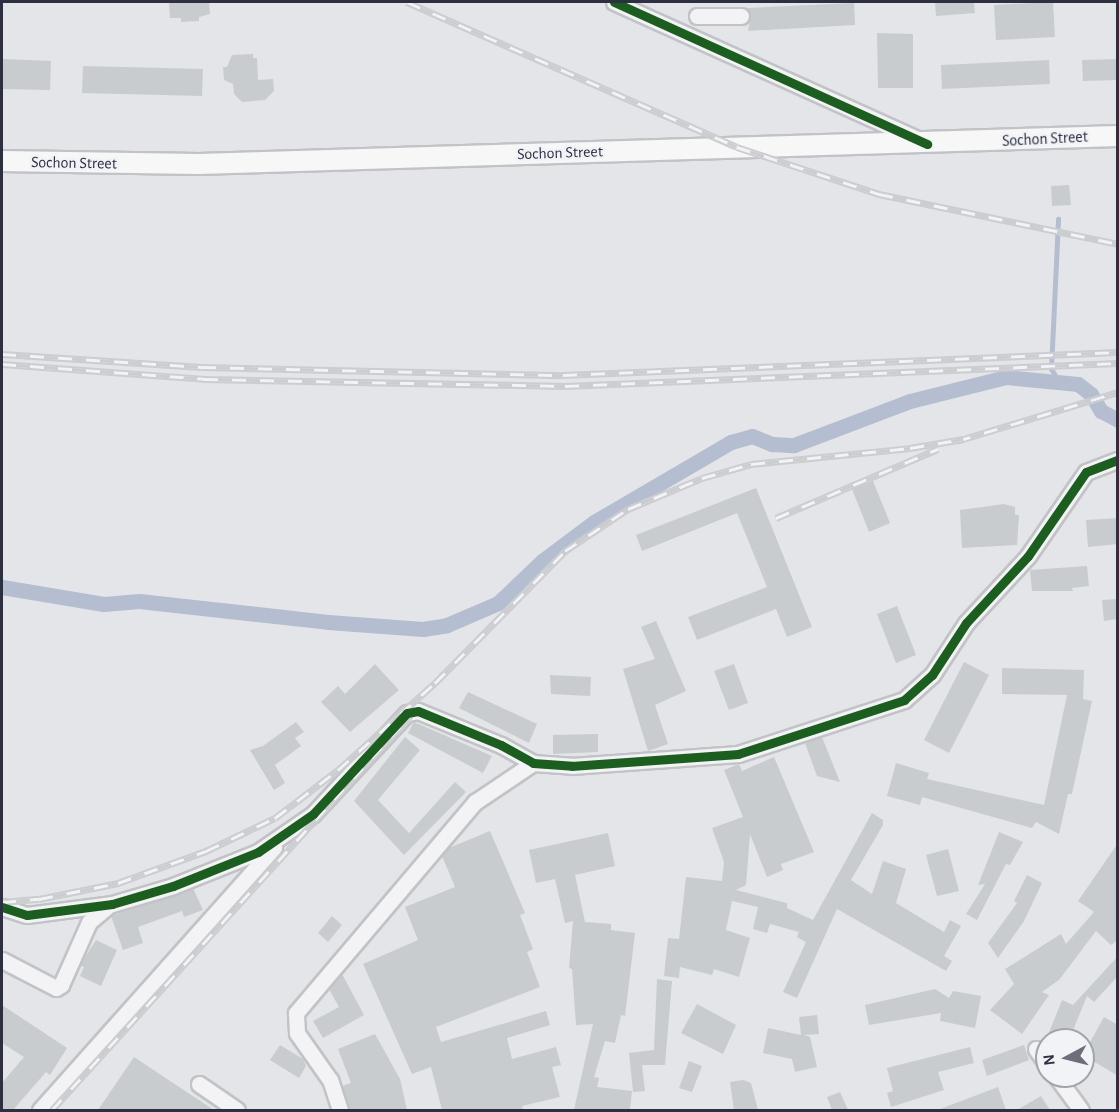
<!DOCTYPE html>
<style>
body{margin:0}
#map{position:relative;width:1119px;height:1112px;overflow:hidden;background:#e3e5e8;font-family:"Alegreya Sans",sans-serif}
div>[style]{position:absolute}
.stream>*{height:4.5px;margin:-2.25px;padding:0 2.25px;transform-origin:2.25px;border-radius:2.25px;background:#b5bdd0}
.canal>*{height:15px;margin:-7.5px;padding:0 7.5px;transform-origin:7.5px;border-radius:7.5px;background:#b5bdd0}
.building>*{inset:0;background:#c9cccf}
.roads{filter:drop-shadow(2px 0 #c2c3c6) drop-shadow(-2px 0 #c2c3c6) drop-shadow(0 2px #c2c3c6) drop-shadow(0 -2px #c2c3c6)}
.minor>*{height:15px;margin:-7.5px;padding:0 7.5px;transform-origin:7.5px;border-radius:7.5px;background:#f3f3f5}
.major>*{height:20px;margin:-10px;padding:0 10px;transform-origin:10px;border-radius:10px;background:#f7f7f7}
.rail>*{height:7px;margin-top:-3.5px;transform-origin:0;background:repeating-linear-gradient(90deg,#f2f3f7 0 14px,#cccdd0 0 28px);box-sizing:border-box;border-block:2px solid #cccdd0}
.cycleway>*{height:9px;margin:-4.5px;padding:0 4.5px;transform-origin:4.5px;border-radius:4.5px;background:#1b5e20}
span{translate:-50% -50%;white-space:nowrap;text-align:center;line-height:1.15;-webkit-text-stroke:5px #f2f3f7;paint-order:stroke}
.street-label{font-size:16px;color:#2c3040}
.frame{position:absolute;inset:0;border:3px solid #2c3040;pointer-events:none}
.north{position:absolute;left:1035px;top:1028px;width:60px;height:60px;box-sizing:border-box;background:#f2f3f7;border:2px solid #a3a5ae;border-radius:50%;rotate:263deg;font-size:16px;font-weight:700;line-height:24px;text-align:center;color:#2c3040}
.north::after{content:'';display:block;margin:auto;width:21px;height:27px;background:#6c6f7b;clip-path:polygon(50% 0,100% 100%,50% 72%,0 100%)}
</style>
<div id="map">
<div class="stream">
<div style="left:1058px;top:381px;width:14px;rotate:-120deg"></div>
<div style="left:1051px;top:369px;width:150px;rotate:-87.3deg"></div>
</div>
<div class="canal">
<div style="left:2px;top:587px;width:103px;rotate:9.5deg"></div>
<div style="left:104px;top:604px;width:35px;rotate:-5deg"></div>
<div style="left:139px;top:601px;width:190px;rotate:6.3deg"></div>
<div style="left:328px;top:622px;width:95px;rotate:4.2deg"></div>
<div style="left:423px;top:629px;width:24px;rotate:-9deg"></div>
<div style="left:447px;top:625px;width:56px;rotate:-23.3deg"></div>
<div style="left:498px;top:603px;width:61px;rotate:-43.7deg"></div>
<div style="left:542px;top:561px;width:65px;rotate:-36.9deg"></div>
<div style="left:594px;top:522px;width:159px;rotate:-30.3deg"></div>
<div style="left:731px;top:442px;width:22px;rotate:-16deg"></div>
<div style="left:752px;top:436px;width:22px;rotate:22deg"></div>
<div style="left:772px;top:444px;width:22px;rotate:3deg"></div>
<div style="left:794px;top:445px;width:124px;rotate:-20.8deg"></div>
<div style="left:910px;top:401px;width:99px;rotate:-14deg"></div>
<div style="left:1006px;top:377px;width:72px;rotate:5.6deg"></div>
<div style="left:1078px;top:384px;width:16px;rotate:38deg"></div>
<div style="left:1091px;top:394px;width:20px;rotate:60deg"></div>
<div style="left:1101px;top:411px;width:19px;rotate:28deg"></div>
</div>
<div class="building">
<div style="clip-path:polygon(169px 2px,209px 2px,210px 14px,199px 17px,199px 21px,181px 22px,181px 18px,170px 18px)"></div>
<div style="clip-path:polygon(935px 2px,974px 2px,975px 13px,936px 16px)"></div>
<div style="clip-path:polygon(1053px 2px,1055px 37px,996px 40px,994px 5px)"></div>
<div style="clip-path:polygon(854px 3px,855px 25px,748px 31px,751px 15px,747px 8px)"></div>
<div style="clip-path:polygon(877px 33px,913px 34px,913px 88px,878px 88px)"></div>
<div style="clip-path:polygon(253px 54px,253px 58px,257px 58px,258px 80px,273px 79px,274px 91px,265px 100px,242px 102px,234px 94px,233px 84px,224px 80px,223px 67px,227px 67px,232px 55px)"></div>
<div style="clip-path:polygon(2px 59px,51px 61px,50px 90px,2px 89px)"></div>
<div style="clip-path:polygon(1118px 59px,1118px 80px,1083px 81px,1082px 60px)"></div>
<div style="clip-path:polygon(1049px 60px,1050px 84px,942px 89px,941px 65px)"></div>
<div style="clip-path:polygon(83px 66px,203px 69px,202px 96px,82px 93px)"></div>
<div style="clip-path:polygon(1069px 185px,1071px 205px,1052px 206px,1051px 186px)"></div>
<div style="clip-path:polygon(873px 481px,890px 523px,869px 532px,852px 489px)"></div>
<div style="clip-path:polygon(756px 488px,812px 627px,787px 637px,776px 609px,697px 640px,688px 617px,767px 587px,737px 513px,642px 551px,636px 535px)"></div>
<div style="clip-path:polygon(1004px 504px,1015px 507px,1015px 515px,1019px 515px,1017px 545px,962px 548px,960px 510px)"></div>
<div style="clip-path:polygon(1118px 518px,1118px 544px,1088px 547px,1086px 520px)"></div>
<div style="clip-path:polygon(1087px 566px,1089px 586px,1072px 588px,1073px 591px,1032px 591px,1030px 570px)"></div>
<div style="clip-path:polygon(1118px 599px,1118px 619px,1104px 621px,1102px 600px)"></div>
<div style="clip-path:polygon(897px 606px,916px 655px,896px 663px,877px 614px)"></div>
<div style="clip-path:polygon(656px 621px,686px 691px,655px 705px,668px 744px,648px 751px,623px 669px,655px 659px,641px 627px)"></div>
<div style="clip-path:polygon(964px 662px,989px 675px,949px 753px,924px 740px)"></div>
<div style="clip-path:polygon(375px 664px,399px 690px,350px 732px,321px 702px,338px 686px,345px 694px)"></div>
<div style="clip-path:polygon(734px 664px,748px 703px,729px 710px,714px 671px)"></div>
<div style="clip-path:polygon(1002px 668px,1084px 670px,1083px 699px,1092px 701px,1072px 794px,1068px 794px,1059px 834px,1036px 822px,1032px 828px,922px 797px,920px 805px,887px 796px,896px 763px,929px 773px,927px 779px,1044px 805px,1067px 695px,1002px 694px)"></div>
<div style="clip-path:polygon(550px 675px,591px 677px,590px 696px,551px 694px)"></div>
<div style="clip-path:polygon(468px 692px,537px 724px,529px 743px,459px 708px)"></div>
<div style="clip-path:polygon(296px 722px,304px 732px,295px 738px,301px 746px,275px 765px,285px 783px,274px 790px,250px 750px,263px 746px)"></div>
<div style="clip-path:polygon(414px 722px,492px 756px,483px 773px,408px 733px)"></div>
<div style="clip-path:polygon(598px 734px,598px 752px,553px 754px,553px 735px)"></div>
<div style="clip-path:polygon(405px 737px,420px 750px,378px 800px,409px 833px,455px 782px,466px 792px,404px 855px,354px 801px)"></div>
<div style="clip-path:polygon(822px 737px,840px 782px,817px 776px,805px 743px)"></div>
<div style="clip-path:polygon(774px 757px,814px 852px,781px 864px,783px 870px,767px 877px,750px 834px,746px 885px,736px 890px,787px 903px,787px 908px,813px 920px,872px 813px,883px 820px,883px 825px,851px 880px,872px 894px,883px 861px,906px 869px,896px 903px,944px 932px,950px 920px,961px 926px,944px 956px,952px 961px,946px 971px,837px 909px,797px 998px,783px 992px,806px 942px,797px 937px,799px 932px,770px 924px,767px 933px,753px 929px,758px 907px,732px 901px,726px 930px,750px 938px,739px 977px,714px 969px,712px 975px,680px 967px,679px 978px,664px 976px,668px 938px,679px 939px,686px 877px,722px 881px,724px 862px,712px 828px,743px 817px,724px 770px,739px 764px,742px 771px)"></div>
<div style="clip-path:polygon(490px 831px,525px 913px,520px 915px,533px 949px,527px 952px,540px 987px,436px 1027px,441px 1042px,546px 1011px,550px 1025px,507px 1038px,512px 1059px,556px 1047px,561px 1065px,552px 1067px,560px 1097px,522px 1106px,523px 1110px,442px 1110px,431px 1067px,412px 1074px,363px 964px,418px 940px,405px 907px,455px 887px,442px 856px,449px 848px)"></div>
<div style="clip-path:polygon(999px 832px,1023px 842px,1010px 865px,1006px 864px,977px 920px,966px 914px,985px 884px,978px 885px)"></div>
<div style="clip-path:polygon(608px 833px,615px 866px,575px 875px,585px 922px,611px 924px,611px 930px,635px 933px,625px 1016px,621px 1015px,615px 1043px,605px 1041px,594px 1077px,599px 1078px,597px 1087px,632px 1091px,630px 1110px,574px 1110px,593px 1024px,576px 1025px,572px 969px,569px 968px,573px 921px,565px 923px,555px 879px,536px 883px,529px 850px)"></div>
<div style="clip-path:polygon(1118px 843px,1118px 940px,1111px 945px,1096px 931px,1059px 980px,1042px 992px,1049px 995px,1022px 1034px,990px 1010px,1014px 984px,1005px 969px,1061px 934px,1066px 944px,1094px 912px,1078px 901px)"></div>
<div style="clip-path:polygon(948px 849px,959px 891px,937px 896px,926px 855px)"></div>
<div style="clip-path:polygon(1027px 875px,1042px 883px,1024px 921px,998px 958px,988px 943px,1017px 903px,1014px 901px)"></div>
<div style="clip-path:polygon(193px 888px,203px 910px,184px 917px,182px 911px,138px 927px,143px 943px,123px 950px,111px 916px)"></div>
<div style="clip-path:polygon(332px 916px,342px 925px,328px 942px,318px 933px)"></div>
<div style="clip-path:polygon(96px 940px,117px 950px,101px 986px,80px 976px,84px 967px,80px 965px)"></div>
<div style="clip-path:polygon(1118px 956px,1118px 976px,1094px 1002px,1087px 996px,1069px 1040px,1046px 1040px,1062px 1000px,1073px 1005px)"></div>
<div style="clip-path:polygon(342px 974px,364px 1015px,323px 1038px,313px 1021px,339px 1007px,329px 989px)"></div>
<div style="clip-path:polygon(657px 979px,672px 981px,665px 1065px,642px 1065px,645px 1091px,633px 1092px,629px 1053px,654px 1050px)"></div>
<div style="clip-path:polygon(935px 989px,949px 998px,953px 991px,981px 996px,975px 1028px,940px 1021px,941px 1013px,869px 1025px,865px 1005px)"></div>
<div style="clip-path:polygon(697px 1004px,736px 1025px,723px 1054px,681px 1033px)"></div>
<div style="clip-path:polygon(2px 1005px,67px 1048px,50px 1075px,46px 1072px,13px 1110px,2px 1110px,2px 1083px,24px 1057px,2px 1043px)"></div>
<div style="clip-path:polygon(817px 1015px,819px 1034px,804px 1035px,810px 1037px,817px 1067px,795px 1072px,792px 1059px,763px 1053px,768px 1028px,801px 1035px,799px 1017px)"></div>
<div style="clip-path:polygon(1104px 1017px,1118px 1025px,1118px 1076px,1083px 1055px)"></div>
<div style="clip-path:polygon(375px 1034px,400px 1079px,407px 1110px,350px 1110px,342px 1086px,351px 1083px,338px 1049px)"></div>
<div style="clip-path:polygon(280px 1045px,303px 1059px,306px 1066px,299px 1078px,270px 1060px)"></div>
<div style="clip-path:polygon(1024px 1045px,1029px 1060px,987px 1076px,982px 1060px)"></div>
<div style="clip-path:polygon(970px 1047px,974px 1063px,938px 1072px,944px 1090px,891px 1107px,887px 1093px,893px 1091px,887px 1068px)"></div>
<div style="clip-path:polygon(134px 1057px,170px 1081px,214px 1110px,98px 1110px)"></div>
<div style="clip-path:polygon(689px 1061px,702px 1066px,692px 1092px,679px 1088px)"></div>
<div style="clip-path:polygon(743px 1080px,751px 1083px,758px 1110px,734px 1110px,730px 1082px)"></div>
<div style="clip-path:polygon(998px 1087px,1006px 1110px,940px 1110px,940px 1109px)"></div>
<div style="clip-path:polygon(840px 1092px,848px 1110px,832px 1110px,827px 1097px)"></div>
<div style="clip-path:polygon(1041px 1096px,1050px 1110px,1017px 1110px)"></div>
</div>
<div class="roads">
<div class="minor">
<div style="left:614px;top:2px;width:335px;rotate:24.3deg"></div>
<div style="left:697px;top:16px;width:44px"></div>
<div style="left:2px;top:907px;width:26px;rotate:18deg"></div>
<div style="left:27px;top:915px;width:86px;rotate:-7.4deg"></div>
<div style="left:112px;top:904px;width:64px;rotate:-16.4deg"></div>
<div style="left:173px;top:886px;width:92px;rotate:-21.8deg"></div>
<div style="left:258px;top:852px;width:67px;rotate:-34.6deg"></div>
<div style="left:313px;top:814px;width:138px;rotate:-47.1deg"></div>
<div style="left:407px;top:713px;width:11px;rotate:-10deg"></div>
<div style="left:418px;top:711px;width:90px;rotate:22.3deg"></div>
<div style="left:501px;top:745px;width:37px;rotate:29deg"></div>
<div style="left:533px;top:763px;width:39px;rotate:4deg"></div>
<div style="left:572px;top:766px;width:166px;rotate:-4.1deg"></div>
<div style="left:738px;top:754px;width:175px;rotate:-18deg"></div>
<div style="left:904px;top:700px;width:38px;rotate:-42deg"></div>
<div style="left:932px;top:675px;width:62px;rotate:-56.8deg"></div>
<div style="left:966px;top:623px;width:91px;rotate:-47.2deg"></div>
<div style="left:1028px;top:556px;width:102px;rotate:-55.4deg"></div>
<div style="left:1086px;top:472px;width:34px;rotate:-21deg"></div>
<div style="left:2px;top:960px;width:61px;rotate:27.4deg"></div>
<div style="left:56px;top:988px;width:6px;rotate:-31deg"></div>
<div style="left:61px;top:985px;width:69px;rotate:-66deg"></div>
<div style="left:89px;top:922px;width:26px;rotate:-40deg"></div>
<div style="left:1036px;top:1049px;width:19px;rotate:54deg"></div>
<div style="left:1056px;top:1076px;width:42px;rotate:53.7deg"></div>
<div style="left:199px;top:1084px;width:46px;rotate:34.4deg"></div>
<div style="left:40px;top:1110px;width:352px;rotate:-48.3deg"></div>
<div style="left:340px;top:1110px;width:32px;rotate:-108deg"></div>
<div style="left:330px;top:1080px;width:57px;rotate:-125.1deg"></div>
<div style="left:297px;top:1033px;width:20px;rotate:-93deg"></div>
<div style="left:296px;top:1013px;width:277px;rotate:-49.7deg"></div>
<div style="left:475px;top:802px;width:70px;rotate:-33.9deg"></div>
</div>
<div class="major">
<div style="left:2px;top:161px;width:197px;rotate:0.9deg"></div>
<div style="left:199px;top:164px;width:919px;rotate:-1.75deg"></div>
</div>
</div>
<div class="rail">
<div style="left:407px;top:2px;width:360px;rotate:23.7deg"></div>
<div style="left:737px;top:147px;width:150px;rotate:18.3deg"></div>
<div style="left:879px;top:194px;width:244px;rotate:11.8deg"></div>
<div style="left:2px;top:354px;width:200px;rotate:3.7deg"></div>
<div style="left:202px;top:367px;width:361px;rotate:1.3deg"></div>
<div style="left:563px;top:375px;width:555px;rotate:-2.37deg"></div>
<div style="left:2px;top:364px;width:203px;rotate:4.2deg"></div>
<div style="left:204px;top:379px;width:361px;rotate:1.1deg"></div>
<div style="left:565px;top:386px;width:553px;rotate:-2.38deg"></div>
<div style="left:957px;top:441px;width:168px;rotate:-16.9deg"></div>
<div style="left:776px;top:518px;width:176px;rotate:-23.1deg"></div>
<div style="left:2px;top:902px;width:37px;rotate:-5deg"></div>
<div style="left:39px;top:899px;width:81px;rotate:-11.4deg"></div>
<div style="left:118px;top:883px;width:94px;rotate:-20deg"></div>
<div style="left:206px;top:851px;width:76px;rotate:-25.6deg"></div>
<div style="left:275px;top:818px;width:79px;rotate:-37.3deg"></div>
<div style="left:338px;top:770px;width:130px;rotate:-41.9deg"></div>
<div style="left:435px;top:683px;width:185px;rotate:-45.4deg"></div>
<div style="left:565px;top:551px;width:76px;rotate:-33.7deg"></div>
<div style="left:628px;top:509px;width:80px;rotate:-22.7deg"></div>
<div style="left:702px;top:478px;width:51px;rotate:-15.9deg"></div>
<div style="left:751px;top:464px;width:160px;rotate:-5.7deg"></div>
<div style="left:910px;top:448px;width:54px;rotate:-9.6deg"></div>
<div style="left:52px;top:1110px;width:543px;rotate:-47.76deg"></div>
</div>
<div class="cycleway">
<div style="left:614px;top:2px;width:344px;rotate:24.4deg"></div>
<div style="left:2px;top:907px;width:26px;rotate:18deg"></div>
<div style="left:27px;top:915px;width:86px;rotate:-7.4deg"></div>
<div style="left:112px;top:904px;width:64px;rotate:-16.4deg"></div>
<div style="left:173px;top:886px;width:92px;rotate:-21.8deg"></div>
<div style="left:258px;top:852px;width:67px;rotate:-34.6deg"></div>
<div style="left:313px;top:814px;width:138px;rotate:-47.1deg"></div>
<div style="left:407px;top:713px;width:11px;rotate:-10deg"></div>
<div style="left:418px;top:711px;width:90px;rotate:22.3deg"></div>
<div style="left:501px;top:745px;width:37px;rotate:29deg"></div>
<div style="left:533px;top:763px;width:39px;rotate:4deg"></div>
<div style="left:572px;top:766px;width:166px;rotate:-4.1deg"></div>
<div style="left:738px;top:754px;width:175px;rotate:-18deg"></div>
<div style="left:904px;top:700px;width:38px;rotate:-42deg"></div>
<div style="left:932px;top:675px;width:62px;rotate:-56.8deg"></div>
<div style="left:966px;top:623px;width:91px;rotate:-47.2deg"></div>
<div style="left:1028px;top:556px;width:102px;rotate:-55.4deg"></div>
<div style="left:1086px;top:472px;width:34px;rotate:-21deg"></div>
</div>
<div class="street-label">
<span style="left:1045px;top:139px;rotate:-3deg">Sochon Street</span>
<span style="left:560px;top:153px;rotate:-2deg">Sochon Street</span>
<span style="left:74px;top:163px;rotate:1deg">Sochon Street</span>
</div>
<div class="frame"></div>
<div class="north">N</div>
</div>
